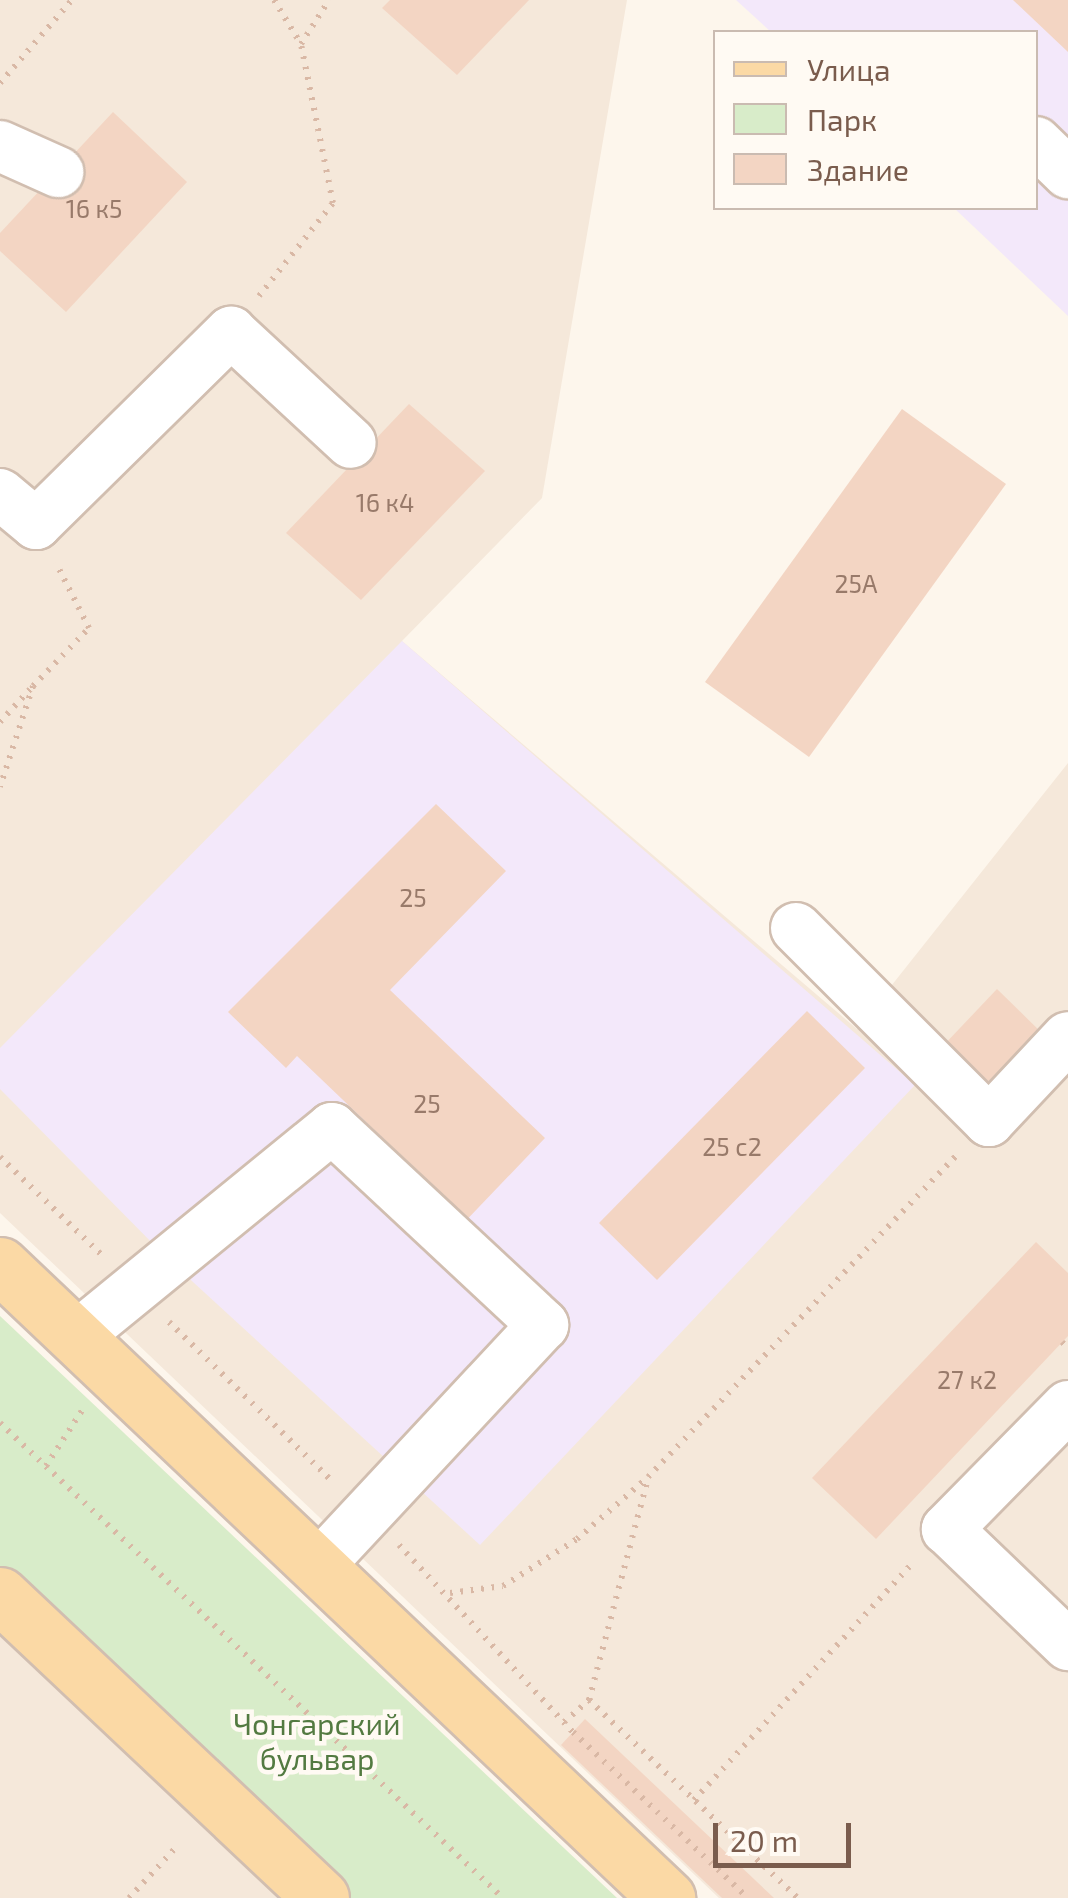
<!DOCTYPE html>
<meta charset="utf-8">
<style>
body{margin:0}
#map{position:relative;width:1068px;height:1898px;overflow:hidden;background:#fdf6ec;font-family:"Exo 2",sans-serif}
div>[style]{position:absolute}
.residential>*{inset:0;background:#f5e8da}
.education>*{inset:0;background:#f3e8fa}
.green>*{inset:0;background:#d8ecc9}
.building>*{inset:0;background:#f3d5c3}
.path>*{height:6px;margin-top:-3px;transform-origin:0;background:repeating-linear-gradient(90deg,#d9b8a5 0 2.5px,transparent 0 10.5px)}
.roads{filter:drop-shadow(2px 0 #d1beb0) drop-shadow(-2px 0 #d1beb0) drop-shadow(0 2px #d1beb0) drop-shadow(0 -2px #d1beb0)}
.minor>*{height:50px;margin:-25px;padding:0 25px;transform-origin:25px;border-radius:25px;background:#fff}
.major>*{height:55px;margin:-27.5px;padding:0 27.5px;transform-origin:27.5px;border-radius:27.5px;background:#fbd9a5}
span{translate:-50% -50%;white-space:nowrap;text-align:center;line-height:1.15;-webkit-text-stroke:9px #fffaf3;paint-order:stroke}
.number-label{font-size:25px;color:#987a6a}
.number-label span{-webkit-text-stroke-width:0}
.park-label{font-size:30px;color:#537a41}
.legend{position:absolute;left:713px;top:30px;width:325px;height:180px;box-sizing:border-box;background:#fffaf3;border:2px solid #cabbb1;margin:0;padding:12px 18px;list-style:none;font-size:30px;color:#7a5c4d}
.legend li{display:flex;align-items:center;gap:20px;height:50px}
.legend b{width:50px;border:2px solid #cabbb1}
.scale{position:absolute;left:713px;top:1823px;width:138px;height:45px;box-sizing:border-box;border:5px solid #7a5c4d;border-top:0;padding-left:12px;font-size:30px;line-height:35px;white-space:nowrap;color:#7a5c4d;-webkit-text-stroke:8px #fffaf3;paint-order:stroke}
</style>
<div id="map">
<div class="residential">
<div style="clip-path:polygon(0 0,627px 0,542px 498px,402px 641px,857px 1029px,1068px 763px,1068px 1898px,719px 1898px,0 1213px)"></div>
<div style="clip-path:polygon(0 1632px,280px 1898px,0 1898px)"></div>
</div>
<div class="education">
<div style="clip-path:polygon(736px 0,1068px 0,1068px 316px,954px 208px,1036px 208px,1036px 32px,771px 32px)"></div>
<div style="clip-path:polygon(402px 641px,915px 1085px,480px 1545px,169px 1260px,0 1089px,0 1048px)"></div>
</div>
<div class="green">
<div style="clip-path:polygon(0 1316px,617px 1898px,350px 1898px,0 1567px)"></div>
</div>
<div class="building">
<div style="clip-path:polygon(390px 0,529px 0,457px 75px,382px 8px)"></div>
<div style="clip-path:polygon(1013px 0,1068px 0,1068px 52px)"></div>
<div style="clip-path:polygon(113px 112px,187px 182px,66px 312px,0 251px,0 233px)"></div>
<div style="clip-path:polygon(409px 404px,485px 471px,361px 600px,286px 533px)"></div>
<div style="clip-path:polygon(902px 409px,1006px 484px,809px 757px,705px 682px)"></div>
<div style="clip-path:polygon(436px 804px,506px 871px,390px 990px,545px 1138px,457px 1230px,400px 1175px,411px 1165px,297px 1056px,286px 1068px,228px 1012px)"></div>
<div style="clip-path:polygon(997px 989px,1046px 1037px,991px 1094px,942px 1047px)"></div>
<div style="clip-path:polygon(807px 1011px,865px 1068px,657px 1280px,599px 1223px)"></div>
<div style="clip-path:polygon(1036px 1242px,1068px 1273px,1068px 1336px,876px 1539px,812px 1478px)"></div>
<div style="clip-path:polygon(585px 1719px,774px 1898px,722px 1898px,561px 1745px)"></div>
</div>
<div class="path">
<div style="left:274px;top:0;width:52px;rotate:58.5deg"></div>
<div style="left:0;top:83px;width:110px;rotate:-49.1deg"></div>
<div style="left:259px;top:296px;width:119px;rotate:-51.5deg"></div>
<div style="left:333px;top:203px;width:162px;rotate:-101.4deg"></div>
<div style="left:301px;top:44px;width:52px;rotate:-57.5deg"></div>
<div style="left:33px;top:686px;width:81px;rotate:-46deg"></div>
<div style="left:89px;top:628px;width:73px;rotate:-116.9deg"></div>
<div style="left:0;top:722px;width:49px;rotate:-47.5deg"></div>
<div style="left:33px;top:686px;width:106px;rotate:108.1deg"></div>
<div style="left:0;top:1157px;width:144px;rotate:43.9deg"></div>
<div style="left:169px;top:1322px;width:228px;rotate:44.3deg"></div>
<div style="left:1062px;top:1342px;width:8px;rotate:45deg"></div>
<div style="left:0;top:1423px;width:692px;rotate:43.36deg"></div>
<div style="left:46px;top:1466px;width:68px;rotate:-57deg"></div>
<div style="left:399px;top:1545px;width:255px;rotate:47.1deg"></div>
<div style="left:573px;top:1732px;width:241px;rotate:43.5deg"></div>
<div style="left:450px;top:1593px;width:53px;rotate:-7.5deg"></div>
<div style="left:503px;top:1586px;width:88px;rotate:-32.4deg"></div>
<div style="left:577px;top:1539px;width:94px;rotate:-41.1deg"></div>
<div style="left:648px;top:1477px;width:446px;rotate:-46.2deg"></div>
<div style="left:589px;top:1700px;width:230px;rotate:-75.1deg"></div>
<div style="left:564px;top:1722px;width:33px;rotate:-41deg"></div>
<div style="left:589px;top:1700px;width:288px;rotate:43.5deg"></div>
<div style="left:694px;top:1800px;width:324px;rotate:-47.3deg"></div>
<div style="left:129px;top:1898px;width:72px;rotate:-47.2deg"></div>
</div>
<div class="roads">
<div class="minor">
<div style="left:1036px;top:142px;width:45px;rotate:44.1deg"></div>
<div style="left:0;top:146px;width:64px;rotate:24.1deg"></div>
<div style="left:0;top:494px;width:47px;rotate:39.8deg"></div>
<div style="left:36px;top:524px;width:274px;rotate:-44.6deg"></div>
<div style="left:231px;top:332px;width:163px;rotate:42.8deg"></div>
<div style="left:796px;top:928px;width:273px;rotate:45deg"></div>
<div style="left:989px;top:1121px;width:115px;rotate:-46.8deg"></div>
<div style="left:77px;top:1336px;width:329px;rotate:-39.2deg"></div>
<div style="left:332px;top:1128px;width:289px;rotate:43deg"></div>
<div style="left:543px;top:1325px;width:330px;rotate:133deg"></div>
<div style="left:1068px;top:1406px;width:173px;rotate:134.5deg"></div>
<div style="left:947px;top:1529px;width:168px;rotate:43.8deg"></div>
</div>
<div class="major">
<div style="left:0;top:1265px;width:920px;rotate:43.5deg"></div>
<div style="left:0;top:1595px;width:441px;rotate:43.3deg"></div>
</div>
</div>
<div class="number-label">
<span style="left:94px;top:208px">16 к5</span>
<span style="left:385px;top:502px">16 к4</span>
<span style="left:856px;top:583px">25А</span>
<span style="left:413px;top:897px">25</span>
<span style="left:427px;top:1103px">25</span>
<span style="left:732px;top:1146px">25 с2</span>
<span style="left:967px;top:1379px">27 к2</span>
</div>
<div class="park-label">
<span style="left:317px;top:1740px">Чонгарский<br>бульвар</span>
</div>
<ul class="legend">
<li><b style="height:12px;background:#fbd9a5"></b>Улица</li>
<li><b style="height:28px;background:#d8ecc9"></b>Парк</li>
<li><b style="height:28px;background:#f3d5c3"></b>Здание</li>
</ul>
<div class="scale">20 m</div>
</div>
